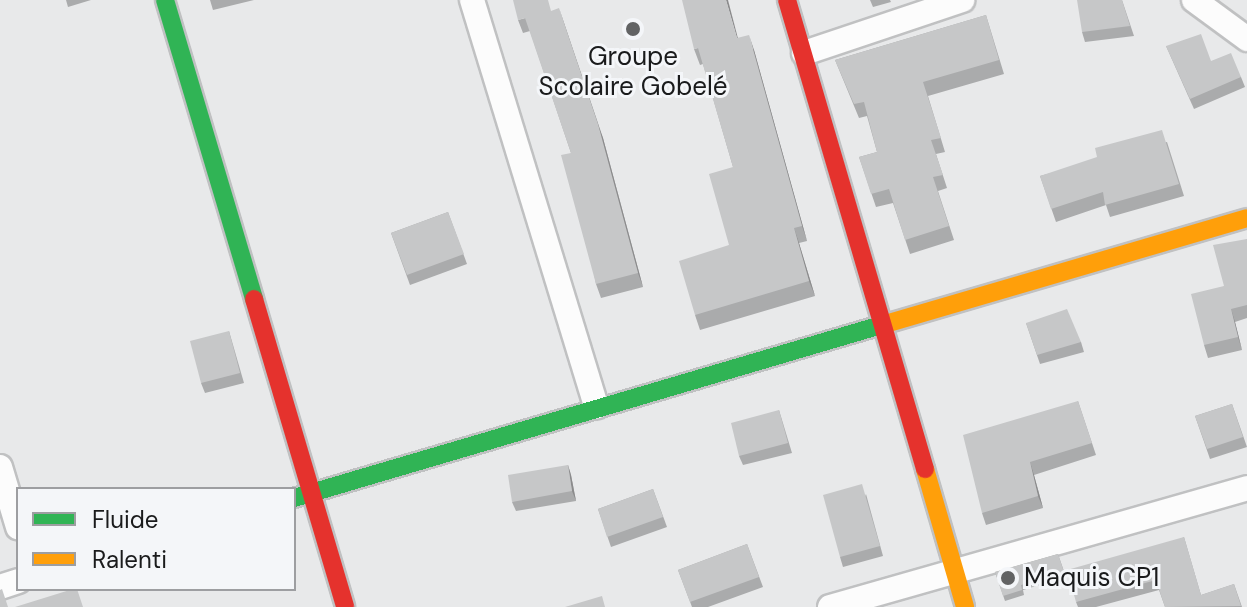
<!DOCTYPE html>
<meta charset="utf-8">
<style>
body{margin:0}
#map{position:relative;width:1247px;height:607px;overflow:hidden;background:#e8e9ea;font-family:"DM Sans",sans-serif}
div>[style]{position:absolute}
.roads{filter:drop-shadow(2px 0 #c0c1c2) drop-shadow(-2px 0 #c0c1c2) drop-shadow(0 2px #c0c1c2) drop-shadow(0 -2px #c0c1c2)}
.street>*{height:24px;margin:-12px;padding:0 12px;transform-origin:12px;border-radius:12px;background:#fcfcfc}
.fast>*{height:18px;margin:-9px;padding:0 9px;transform-origin:9px;border-radius:9px;background:#30b455}
.slow>*{height:18px;margin:-9px;padding:0 9px;transform-origin:9px;border-radius:9px;background:#ff9f0a}
.jam>*{height:18px;margin:-9px;padding:0 9px;transform-origin:9px;border-radius:9px;background:#e5322d}
.wall>*{inset:0;background:#aaabac}
.shaded-wall>*{inset:0;background:#8b8b8c}
.building>*{inset:0;background:#c6c7c8}
.dots>*{width:22px;height:22px;translate:-50% -50%;box-sizing:border-box;border:4px solid #f4f6f9;border-radius:50%}
span{translate:-50% -50%;white-space:nowrap;text-align:center;line-height:1.15;-webkit-text-stroke:6px #f4f6f9;paint-order:stroke}
.poi-label{font-size:26px;color:#1a1b1c}
.left{translate:0 -50%;text-align:left}
.legend{position:absolute;left:16px;top:487px;width:280px;height:104px;box-sizing:border-box;background:#f4f6f9;border:2px solid #9d9ea1;margin:0;padding:10px 14px;list-style:none;font-size:24px;color:#1a1b1c}
.legend li{display:flex;align-items:center;gap:16px;height:40px}
.legend b{width:40px;border:2px solid #9d9ea1}
</style>
<div id="map">
<div class="roads">
<div class="street">
<div style="left:472px;top:0;width:425px;rotate:73deg"></div>
<div style="left:1194px;top:0;width:66px;rotate:36.3deg"></div>
<div style="left:804px;top:53px;width:167px;rotate:-18.5deg"></div>
<div style="left:0;top:467px;width:63px;rotate:73.3deg"></div>
<div style="left:0;top:587px;width:19px;rotate:-18deg"></div>
<div style="left:830px;top:607px;width:434px;rotate:-15.9deg"></div>
</div>
<div class="fast">
<div style="left:165px;top:0;width:312px;rotate:73.4deg"></div>
<div style="left:294px;top:498px;width:616px;rotate:-16.41deg"></div>
</div>
<div class="slow">
<div style="left:885px;top:324px;width:377px;rotate:-16.3deg"></div>
<div style="left:925px;top:469px;width:144px;rotate:73.8deg"></div>
</div>
<div class="jam">
<div style="left:787px;top:0;width:489px;rotate:73.6deg"></div>
<div style="left:254px;top:299px;width:321px;rotate:73.5deg"></div>
</div>
</div>
<div class="wall">
<div style="clip-path:polygon(66px 0,91px 0,68px 7px)"></div>
<div style="clip-path:polygon(210px 0,254px 0,213px 10px)"></div>
<div style="clip-path:polygon(870px 0,890px 0,891px 2px,873px 7px)"></div>
<div style="clip-path:polygon(1122px 0,1134px 36px,1085px 42px,1082px 32px)"></div>
<div style="clip-path:polygon(552px 11px,603px 138px,643px 287px,601px 298px,596px 284px,571px 153px,530px 31px,523px 33px,518px 20px)"></div>
<div style="clip-path:polygon(986px 15px,1004px 74px,928px 96px,945px 152px,936px 154px,947px 188px,938px 191px,954px 240px,910px 254px,893px 203px,876px 207px,859px 157px,877px 152px,867px 116px,859px 118px,835px 60px)"></div>
<div style="clip-path:polygon(738px 38px,754px 50px,807px 241px,799px 243px,815px 296px,700px 330px,695px 315px,729px 245px,733px 167px,703px 64px,700px 65px,694px 49px)"></div>
<div style="clip-path:polygon(1166px 46px,1241px 77px,1245px 87px,1194px 109px)"></div>
<div style="clip-path:polygon(1167px 142px,1184px 196px,1110px 217px,1106px 205px,1056px 222px,1040px 176px)"></div>
<div style="clip-path:polygon(448px 212px,467px 264px,410px 285px,391px 233px)"></div>
<div style="clip-path:polygon(1247px 239px,1247px 318px,1235px 322px,1242px 350px,1208px 358px,1204px 345px,1224px 286px)"></div>
<div style="clip-path:polygon(1026px 323px,1081px 342px,1084px 352px,1040px 364px)"></div>
<div style="clip-path:polygon(229px 331px,244px 383px,205px 393px,201px 383px)"></div>
<div style="clip-path:polygon(1078px 401px,1096px 455px,1034px 475px,1043px 508px,986px 525px,982px 513px)"></div>
<div style="clip-path:polygon(1232px 404px,1247px 447px,1210px 459px,1195px 416px)"></div>
<div style="clip-path:polygon(779px 410px,792px 453px,743px 465px,739px 456px)"></div>
<div style="clip-path:polygon(568px 465px,571px 475px,576px 501px,516px 511px,512px 502px)"></div>
<div style="clip-path:polygon(653px 489px,667px 527px,611px 547px,598px 509px)"></div>
<div style="clip-path:polygon(866px 494px,883px 556px,843px 567px,840px 557px)"></div>
<div style="clip-path:polygon(1184px 537px,1201px 595px,1234px 584px,1242px 607px,1165px 607px,1159px 590px,1096px 607px,1078px 607px,1076px 602px)"></div>
<div style="clip-path:polygon(747px 544px,763px 587px,708px 607px,692px 607px,678px 570px)"></div>
<div style="clip-path:polygon(1058px 554px,1066px 577px,1023px 590px,1024px 595px,1005px 601px,995px 572px)"></div>
</div>
<div class="shaded-wall">
<div style="clip-path:polygon(726px 0,728px 0,742px 54px,737px 38px)"></div>
<div style="clip-path:polygon(559px 8px,603px 138px,643px 287px,638px 273px)"></div>
<div style="clip-path:polygon(749px 35px,754px 50px,807px 241px,802px 226px)"></div>
<div style="clip-path:polygon(794px 228px,799px 243px,815px 296px,809px 281px)"></div>
<div style="clip-path:polygon(1231px 309px,1235px 322px,1242px 350px,1238px 337px)"></div>
<div style="clip-path:polygon(1030px 462px,1034px 475px,1043px 508px,1038px 496px)"></div>
<div style="clip-path:polygon(568px 465px,571px 475px,576px 501px,572px 491px)"></div>
</div>
<div class="building">
<div style="clip-path:polygon(513px 0,548px 0,551px 11px,559px 8px,598px 124px,638px 273px,596px 284px,561px 155px,571px 153px,525px 18px,518px 20px)"></div>
<div style="clip-path:polygon(682px 0,726px 0,737px 38px,749px 35px,802px 226px,794px 228px,809px 281px,695px 315px,679px 261px,729px 245px,709px 174px,733px 167px,698px 48px,694px 49px)"></div>
<div style="clip-path:polygon(1077px 0,1122px 0,1130px 26px,1082px 32px)"></div>
<div style="clip-path:polygon(986px 15px,999px 60px,923px 82px,941px 138px,931px 140px,943px 175px,933px 177px,949px 226px,905px 240px,889px 189px,871px 194px,859px 157px,877px 152px,864px 102px,854px 104px,835px 60px)"></div>
<div style="clip-path:polygon(1201px 34px,1211px 61px,1231px 53px,1241px 77px,1190px 99px,1166px 46px)"></div>
<div style="clip-path:polygon(1162px 130px,1179px 184px,1105px 205px,1103px 192px,1051px 209px,1040px 176px,1097px 157px,1095px 148px)"></div>
<div style="clip-path:polygon(448px 212px,464px 254px,407px 275px,391px 233px)"></div>
<div style="clip-path:polygon(1247px 239px,1247px 305px,1231px 309px,1238px 337px,1204px 345px,1191px 294px,1224px 286px,1213px 245px)"></div>
<div style="clip-path:polygon(1067px 309px,1081px 342px,1037px 355px,1026px 323px)"></div>
<div style="clip-path:polygon(229px 331px,240px 373px,201px 383px,190px 341px)"></div>
<div style="clip-path:polygon(1078px 401px,1092px 443px,1030px 462px,1038px 496px,982px 513px,963px 435px)"></div>
<div style="clip-path:polygon(1232px 404px,1243px 437px,1207px 449px,1195px 416px)"></div>
<div style="clip-path:polygon(779px 410px,788px 443px,739px 456px,731px 423px)"></div>
<div style="clip-path:polygon(568px 465px,572px 491px,512px 502px,508px 475px)"></div>
<div style="clip-path:polygon(862px 484px,880px 546px,840px 557px,823px 495px)"></div>
<div style="clip-path:polygon(653px 489px,663px 517px,607px 537px,598px 509px)"></div>
<div style="clip-path:polygon(1184px 537px,1201px 595px,1234px 584px,1241px 606px,1165px 607px,1156px 580px,1076px 602px,1067px 570px)"></div>
<div style="clip-path:polygon(747px 544px,759px 577px,690px 602px,678px 570px)"></div>
<div style="clip-path:polygon(1058px 554px,1064px 572px,1021px 585px,1022px 590px,1003px 596px,995px 572px)"></div>
<div style="clip-path:polygon(2px 589px,8px 607px,0 607px,0 590px)"></div>
<div style="clip-path:polygon(73px 589px,77px 589px,83px 607px,15px 607px)"></div>
<div style="clip-path:polygon(602px 596px,605px 607px,565px 607px)"></div>
</div>
<div class="dots">
<div style="left:633px;top:29px;background:#626364"></div>
<div style="left:1008px;top:578px;background:#626364"></div>
</div>
<div class="poi-label">
<span style="left:633px;top:72px">Groupe<br>Scolaire Gobelé</span>
<span class="left" style="left:1024px;top:578px">Maquis CP1</span>
</div>
<ul class="legend">
<li><b style="height:10px;background:#30b455"></b>Fluide</li>
<li><b style="height:10px;background:#ff9f0a"></b>Ralenti</li>
</ul>
</div>
